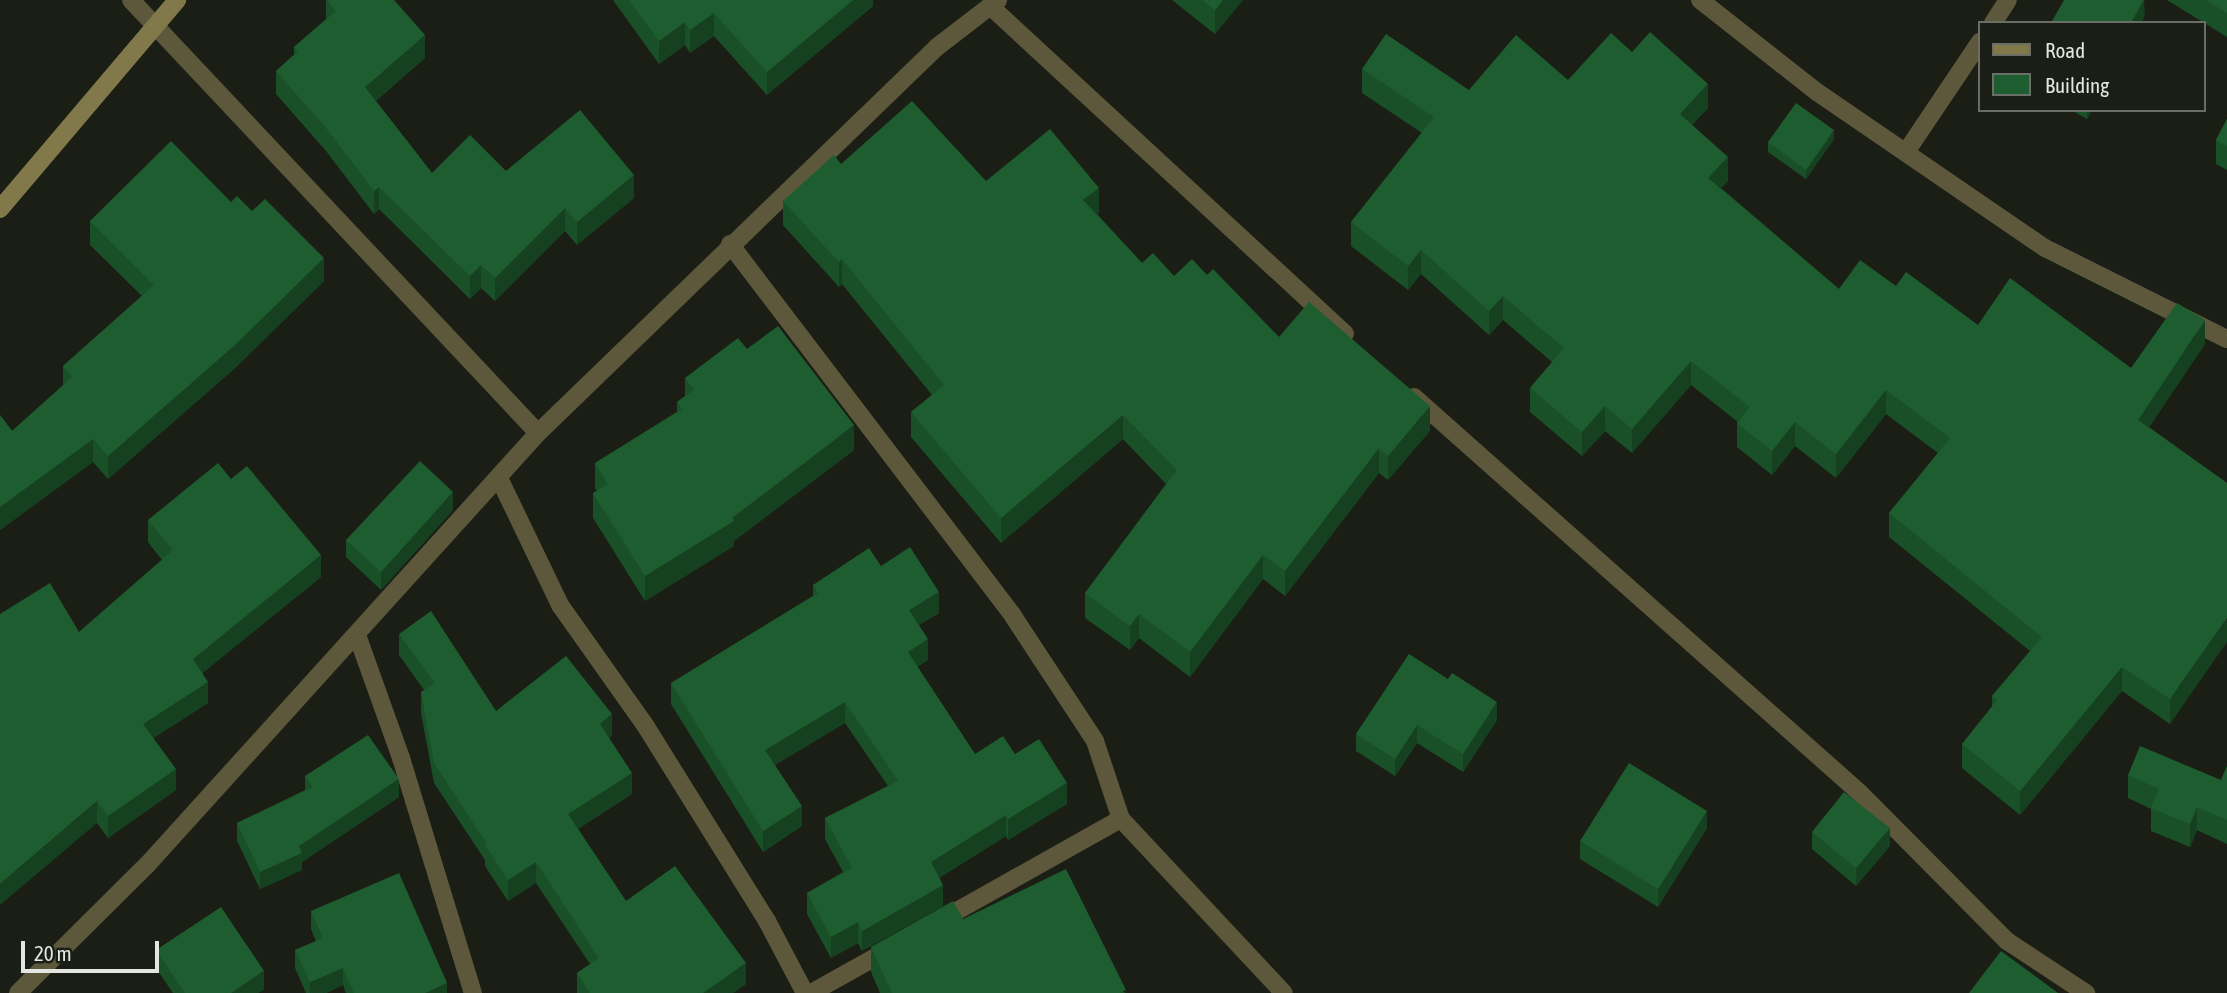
<!DOCTYPE html>
<style>
body{margin:0}
#map{position:relative;width:2227px;height:993px;overflow:hidden;background:#1a1e15;font-family:"Asap Condensed",sans-serif}
div>[style]{position:absolute}
.minor>*{height:18px;margin:-9px;padding:0 9px;transform-origin:9px;border-radius:9px;background:#5d583b}
.secondary>*{height:18px;margin:-9px;padding:0 9px;transform-origin:9px;border-radius:9px;background:#81794a}
.wall>*{inset:0;background:#1a5028}
.shaded-wall>*{inset:0;background:#154121}
.building>*{inset:0;background:#1e5d2f}
span{translate:-50% -50%;white-space:nowrap;text-align:center;line-height:1.15;-webkit-text-stroke:5px #1a1e15;paint-order:stroke}
.legend{position:absolute;left:1978px;top:21px;width:228px;height:91px;box-sizing:border-box;background:#1a1e15;border:2px solid #6b6e67;margin:0;padding:9px 12px;list-style:none;font-size:21px;color:#e4e7e1}
.legend li{display:flex;align-items:center;gap:14px;height:35px}
.legend b{width:35px;border:2px solid #6b6e67}
.scale{position:absolute;left:21px;top:941px;width:138px;height:32px;box-sizing:border-box;border:4px solid #e4e7e1;border-top:0;padding-left:9px;font-size:21px;line-height:24px;white-space:nowrap;color:#e4e7e1;-webkit-text-stroke:5px #1a1e15;paint-order:stroke}
</style>
<div id="map">
<div class="minor">
<div style="left:131px;top:0;width:594px;rotate:46.77deg"></div>
<div style="left:1700px;top:0;width:149px;rotate:38.2deg"></div>
<div style="left:1817px;top:92px;width:276px;rotate:34.4deg"></div>
<div style="left:2045px;top:248px;width:203px;rotate:26.6deg"></div>
<div style="left:990px;top:6px;width:483px;rotate:42.7deg"></div>
<div style="left:1993px;top:23px;width:27px;rotate:-57deg"></div>
<div style="left:1906px;top:152px;width:133px;rotate:-56.1deg"></div>
<div style="left:730px;top:244px;width:467px;rotate:52.7deg"></div>
<div style="left:1013px;top:616px;width:149px;rotate:56.7deg"></div>
<div style="left:1095px;top:741px;width:82px;rotate:71.6deg"></div>
<div style="left:1121px;top:819px;width:238px;rotate:46.9deg"></div>
<div style="left:1414px;top:397px;width:596px;rotate:41.6deg"></div>
<div style="left:1860px;top:793px;width:209px;rotate:45.2deg"></div>
<div style="left:2007px;top:941px;width:95px;rotate:33.4deg"></div>
<div style="left:499px;top:478px;width:141px;rotate:64.3deg"></div>
<div style="left:560px;top:605px;width:147px;rotate:54.7deg"></div>
<div style="left:645px;top:725px;width:231px;rotate:58.1deg"></div>
<div style="left:767px;top:921px;width:81px;rotate:62.2deg"></div>
<div style="left:357px;top:635px;width:131px;rotate:70.3deg"></div>
<div style="left:401px;top:758px;width:246px;rotate:73deg"></div>
<div style="left:939px;top:921px;width:209px;rotate:-29.3deg"></div>
<div style="left:18px;top:993px;width:182px;rotate:-44.8deg"></div>
<div style="left:147px;top:865px;width:583px;rotate:-47.85deg"></div>
<div style="left:538px;top:433px;width:555px;rotate:-44.05deg"></div>
<div style="left:937px;top:47px;width:77px;rotate:-37.6deg"></div>
<div style="left:811px;top:993px;width:90px;rotate:-29.1deg"></div>
</div>
<div class="secondary">
<div style="left:0;top:209px;width:274px;rotate:-49.7deg"></div>
</div>
<div class="wall">
<div style="clip-path:polygon(326px 0,394px 0,425px 58px,376px 101px,432px 173px,506px 171px,634px 198px,577px 245px,565px 231px,495px 301px,481px 288px,470px 299px,379px 209px,374px 214px,326px 151px,276px 94px,276px 71px,294px 55px,294px 47px,326px 19px)"></div>
<div style="clip-path:polygon(613px 0,873px 0,873px 6px,767px 95px,714px 36px,690px 53px,685px 45px,659px 64px)"></div>
<div style="clip-path:polygon(1172px 0,1243px 0,1215px 34px)"></div>
<div style="clip-path:polygon(2167px 0,2227px 0,2227px 37px)"></div>
<div style="clip-path:polygon(1632px 52px,1708px 108px,1692px 125px,1728px 181px,1721px 188px,1839px 289px,1896px 286px,1978px 325px,2131px 368px,2205px 344px,2149px 427px,2227px 483px,2170px 724px,2122px 691px,2020px 815px,1962px 768px,1962px 744px,1992px 707px,1992px 696px,2030px 651px,1889px 537px,1889px 513px,1938px 453px,1886px 414px,1836px 478px,1795px 446px,1772px 475px,1737px 447px,1737px 423px,1738px 422px,1691px 385px,1632px 453px,1605px 431px,1582px 456px,1530px 412px,1530px 388px,1552px 362px,1503px 320px,1489px 335px,1421px 274px,1408px 290px,1351px 246px,1351px 222px,1422px 133px,1362px 93px,1362px 69px,1469px 90px,1568px 80px)"></div>
<div style="clip-path:polygon(2071px 110px,2092px 110px,2087px 119px)"></div>
<div style="clip-path:polygon(2227px 119px,2227px 170px,2216px 164px,2216px 140px)"></div>
<div style="clip-path:polygon(1834px 139px,1806px 179px,1768px 152px,1768px 142px)"></div>
<div style="clip-path:polygon(841px 164px,986px 181px,1099px 213px,1097px 214px,1142px 263px,1174px 276px,1207px 275px,1279px 337px,1430px 431px,1388px 480px,1379px 473px,1285px 596px,1263px 579px,1190px 677px,1139px 638px,1130px 650px,1085px 618px,1085px 593px,1166px 484px,1123px 439px,1001px 543px,911px 437px,911px 412px,932px 395px,842px 284px,839px 287px,783px 225px,783px 201px)"></div>
<div style="clip-path:polygon(231px 202px,252px 211px,324px 281px,235px 368px,108px 479px,93px 462px,0 530px,0 415px,12px 431px,63px 386px,63px 366px,142px 296px,90px 245px,90px 221px)"></div>
<div style="clip-path:polygon(747px 349px,854px 450px,734px 541px,734px 546px,645px 601px,593px 518px,593px 493px,597px 491px,595px 488px,595px 463px,677px 412px,677px 402px,685px 396px,685px 378px)"></div>
<div style="clip-path:polygon(231px 479px,321px 577px,202px 673px,208px 703px,153px 738px,176px 790px,108px 838px,97px 823px,79px 632px,162px 560px,148px 542px,148px 520px)"></div>
<div style="clip-path:polygon(453px 510px,381px 590px,346px 557px,346px 540px)"></div>
<div style="clip-path:polygon(881px 566px,939px 613px,919px 625px,928px 660px,917px 667px,975px 754px,1015px 754px,1067px 804px,1008px 840px,1006px 836px,939px 878px,943px 906px,862px 951px,858px 943px,831px 958px,807px 914px,807px 893px,843px 872px,825px 839px,825px 818px,888px 786px,845px 723px,775px 765px,802px 826px,763px 852px,671px 704px,671px 683px,813px 596px,813px 585px)"></div>
<div style="clip-path:polygon(399px 634px,496px 711px,612px 735px,609px 738px,632px 794px,578px 829px,626px 901px,746px 984px,733px 993px,577px 993px,577px 973px,590px 964px,536px 883px,508px 901px,485px 866px,485px 860px,434px 783px,421px 713px,421px 692px,424px 690px,399px 655px)"></div>
<div style="clip-path:polygon(1409px 654px,1497px 720px,1463px 772px,1417px 743px,1395px 776px,1356px 751px,1356px 734px)"></div>
<div style="clip-path:polygon(2227px 766px,2227px 844px,2197px 830px,2190px 847px,2151px 831px,2151px 809px,2128px 798px,2128px 775px,2221px 780px)"></div>
<div style="clip-path:polygon(305px 776px,399px 797px,302px 862px,302px 870px,260px 889px,237px 841px,237px 823px,305px 790px)"></div>
<div style="clip-path:polygon(1707px 828px,1658px 907px,1580px 859px,1580px 841px)"></div>
<div style="clip-path:polygon(1812px 832px,1890px 846px,1856px 886px,1812px 849px)"></div>
<div style="clip-path:polygon(311px 911px,447px 993px,346px 993px,343px 985px,326px 993px,306px 993px,295px 968px,295px 950px,316px 941px,311px 929px)"></div>
<div style="clip-path:polygon(963px 919px,1126px 993px,880px 993px,871px 972px,871px 947px)"></div>
<div style="clip-path:polygon(156px 950px,264px 989px,258px 993px,173px 993px,156px 968px)"></div>
</div>
<div class="shaded-wall">
<div style="clip-path:polygon(853px 0,873px 0,873px 6px,767px 95px,767px 72px)"></div>
<div style="clip-path:polygon(1223px 0,1243px 0,1215px 34px,1215px 10px)"></div>
<div style="clip-path:polygon(2144px 0,2145px 16px,2141px 23px,2131px 23px)"></div>
<div style="clip-path:polygon(714px 13px,714px 36px,690px 53px,690px 30px)"></div>
<div style="clip-path:polygon(685px 22px,685px 45px,659px 64px,659px 41px)"></div>
<div style="clip-path:polygon(425px 35px,425px 58px,365px 110px,365px 87px)"></div>
<div style="clip-path:polygon(1708px 84px,1708px 108px,1680px 138px,1680px 114px)"></div>
<div style="clip-path:polygon(2087px 110px,2092px 110px,2087px 119px)"></div>
<div style="clip-path:polygon(1834px 130px,1834px 139px,1806px 179px,1806px 170px)"></div>
<div style="clip-path:polygon(1728px 157px,1728px 181px,1708px 202px,1708px 178px)"></div>
<div style="clip-path:polygon(634px 175px,634px 198px,577px 245px,577px 222px)"></div>
<div style="clip-path:polygon(379px 187px,379px 209px,374px 214px,374px 191px)"></div>
<div style="clip-path:polygon(1099px 188px,1099px 213px,1083px 225px,1083px 200px)"></div>
<div style="clip-path:polygon(565px 208px,565px 231px,495px 301px,495px 278px)"></div>
<div style="clip-path:polygon(1421px 250px,1421px 274px,1408px 290px,1408px 266px)"></div>
<div style="clip-path:polygon(324px 258px,324px 281px,235px 368px,108px 479px,108px 456px)"></div>
<div style="clip-path:polygon(842px 259px,842px 284px,839px 287px,839px 262px)"></div>
<div style="clip-path:polygon(481px 265px,481px 288px,470px 299px,470px 276px)"></div>
<div style="clip-path:polygon(1503px 296px,1503px 320px,1489px 335px,1489px 311px)"></div>
<div style="clip-path:polygon(2205px 320px,2205px 344px,2138px 444px,2138px 420px)"></div>
<div style="clip-path:polygon(1691px 361px,1691px 385px,1632px 453px,1632px 429px)"></div>
<div style="clip-path:polygon(1886px 390px,1886px 414px,1836px 478px,1836px 454px)"></div>
<div style="clip-path:polygon(1430px 406px,1430px 431px,1388px 480px,1388px 456px)"></div>
<div style="clip-path:polygon(1605px 406px,1605px 431px,1582px 456px,1582px 432px)"></div>
<div style="clip-path:polygon(1123px 415px,1123px 439px,1001px 543px,1001px 518px)"></div>
<div style="clip-path:polygon(1795px 422px,1795px 446px,1772px 475px,1772px 451px)"></div>
<div style="clip-path:polygon(854px 425px,854px 450px,734px 541px,734px 546px,645px 601px,645px 576px,732px 518px)"></div>
<div style="clip-path:polygon(93px 439px,93px 462px,0 530px,0 507px)"></div>
<div style="clip-path:polygon(1379px 448px,1379px 473px,1285px 596px,1285px 571px)"></div>
<div style="clip-path:polygon(453px 492px,453px 510px,381px 590px,381px 572px)"></div>
<div style="clip-path:polygon(321px 555px,321px 577px,193px 681px,193px 659px)"></div>
<div style="clip-path:polygon(1263px 555px,1263px 579px,1190px 677px,1190px 652px)"></div>
<div style="clip-path:polygon(939px 592px,939px 613px,909px 631px,909px 610px)"></div>
<div style="clip-path:polygon(1139px 614px,1139px 638px,1130px 650px,1130px 626px)"></div>
<div style="clip-path:polygon(2227px 618px,2227px 642px,2170px 724px,2170px 699px)"></div>
<div style="clip-path:polygon(928px 639px,928px 660px,908px 673px,908px 652px)"></div>
<div style="clip-path:polygon(2122px 667px,2122px 691px,2020px 815px,2020px 791px)"></div>
<div style="clip-path:polygon(208px 682px,208px 703px,143px 745px,143px 724px)"></div>
<div style="clip-path:polygon(845px 702px,845px 723px,765px 771px,765px 750px)"></div>
<div style="clip-path:polygon(1497px 702px,1497px 720px,1463px 772px,1463px 754px)"></div>
<div style="clip-path:polygon(612px 714px,612px 735px,600px 745px,600px 724px)"></div>
<div style="clip-path:polygon(1417px 725px,1417px 743px,1395px 776px,1395px 759px)"></div>
<div style="clip-path:polygon(176px 769px,176px 790px,108px 838px,108px 816px)"></div>
<div style="clip-path:polygon(632px 773px,632px 794px,568px 835px,568px 814px)"></div>
<div style="clip-path:polygon(399px 779px,399px 797px,302px 862px,302px 870px,260px 889px,260px 872px)"></div>
<div style="clip-path:polygon(1067px 783px,1067px 804px,1008px 840px,1008px 819px)"></div>
<div style="clip-path:polygon(97px 801px,97px 823px,0 905px,0 884px)"></div>
<div style="clip-path:polygon(802px 806px,802px 826px,763px 852px,763px 831px)"></div>
<div style="clip-path:polygon(2197px 807px,2197px 830px,2190px 847px,2190px 824px)"></div>
<div style="clip-path:polygon(1707px 811px,1707px 828px,1658px 907px,1658px 889px)"></div>
<div style="clip-path:polygon(1006px 815px,1006px 836px,931px 883px,931px 862px)"></div>
<div style="clip-path:polygon(1890px 828px,1890px 846px,1856px 886px,1856px 868px)"></div>
<div style="clip-path:polygon(536px 862px,536px 883px,508px 901px,508px 880px)"></div>
<div style="clip-path:polygon(943px 885px,943px 906px,862px 951px,862px 931px)"></div>
<div style="clip-path:polygon(858px 922px,858px 943px,831px 958px,831px 937px)"></div>
<div style="clip-path:polygon(746px 963px,746px 984px,733px 993px,703px 993px)"></div>
<div style="clip-path:polygon(343px 968px,343px 985px,326px 993px,310px 993px,310px 982px)"></div>
<div style="clip-path:polygon(264px 971px,264px 989px,258px 993px,231px 993px)"></div>
<div style="clip-path:polygon(447px 983px,447px 993px,425px 993px)"></div>
</div>
<div class="building">
<div style="clip-path:polygon(327px 0,394px 0,425px 35px,365px 87px,432px 173px,470px 135px,506px 171px,580px 110px,634px 175px,577px 222px,565px 208px,495px 278px,481px 265px,470px 276px,379px 187px,374px 191px,326px 128px,276px 71px,298px 51px,294px 47px,336px 11px)"></div>
<div style="clip-path:polygon(629px 0,853px 0,767px 72px,714px 13px,690px 30px,685px 22px,659px 41px)"></div>
<div style="clip-path:polygon(1203px 0,1223px 0,1215px 10px)"></div>
<div style="clip-path:polygon(2064px 0,2144px 0,2131px 23px,2051px 23px)"></div>
<div style="clip-path:polygon(2206px 0,2227px 0,2227px 13px)"></div>
<div style="clip-path:polygon(1650px 32px,1708px 84px,1680px 114px,1728px 157px,1708px 178px,1839px 289px,1860px 260px,1896px 286px,1906px 272px,1978px 325px,2010px 278px,2131px 368px,2177px 303px,2205px 320px,2138px 420px,2227px 483px,2227px 618px,2170px 699px,2122px 667px,2020px 791px,1962px 744px,1997px 700px,1992px 696px,2042px 637px,1889px 513px,1950px 438px,1886px 390px,1836px 454px,1795px 422px,1772px 451px,1737px 423px,1750px 407px,1691px 361px,1632px 429px,1605px 406px,1582px 432px,1530px 388px,1564px 348px,1503px 296px,1489px 311px,1421px 250px,1408px 266px,1351px 222px,1434px 117px,1362px 69px,1386px 34px,1469px 90px,1516px 35px,1568px 80px,1611px 33px,1632px 52px)"></div>
<div style="clip-path:polygon(912px 101px,986px 181px,1050px 129px,1099px 188px,1083px 200px,1142px 263px,1153px 253px,1174px 276px,1192px 259px,1207px 275px,1213px 269px,1279px 337px,1309px 302px,1430px 406px,1388px 456px,1379px 448px,1285px 571px,1263px 555px,1190px 652px,1139px 614px,1130px 626px,1085px 593px,1177px 470px,1123px 415px,1001px 518px,911px 412px,944px 385px,842px 259px,839px 262px,783px 201px,834px 155px,841px 164px)"></div>
<div style="clip-path:polygon(1796px 103px,1834px 130px,1806px 170px,1768px 142px)"></div>
<div style="clip-path:polygon(2227px 119px,2227px 146px,2216px 140px)"></div>
<div style="clip-path:polygon(171px 141px,231px 202px,237px 196px,252px 211px,265px 199px,324px 258px,235px 345px,108px 456px,93px 439px,0 507px,0 415px,12px 431px,72px 377px,63px 366px,154px 285px,90px 221px)"></div>
<div style="clip-path:polygon(778px 326px,854px 425px,732px 518px,734px 521px,645px 576px,593px 493px,608px 484px,595px 463px,682px 409px,677px 402px,694px 390px,685px 378px,738px 338px,747px 349px)"></div>
<div style="clip-path:polygon(420px 461px,453px 492px,381px 572px,346px 540px)"></div>
<div style="clip-path:polygon(218px 463px,231px 479px,247px 466px,321px 555px,193px 659px,208px 682px,143px 724px,176px 769px,108px 816px,97px 801px,0 884px,0 614px,50px 583px,79px 632px,173px 550px,148px 520px)"></div>
<div style="clip-path:polygon(910px 547px,939px 592px,909px 610px,928px 639px,908px 652px,975px 754px,1003px 736px,1015px 754px,1039px 739px,1067px 783px,1008px 819px,1006px 815px,931px 862px,943px 885px,862px 931px,858px 922px,831px 937px,807px 893px,852px 868px,825px 818px,898px 781px,845px 702px,765px 750px,802px 806px,763px 831px,671px 683px,818px 593px,813px 585px,869px 548px,881px 566px)"></div>
<div style="clip-path:polygon(431px 611px,496px 711px,566px 656px,612px 714px,600px 724px,632px 773px,568px 814px,626px 901px,675px 866px,746px 963px,703px 993px,590px 993px,577px 973px,599px 958px,536px 862px,508px 880px,485px 845px,487px 844px,434px 763px,421px 692px,435px 683px,399px 634px)"></div>
<div style="clip-path:polygon(1409px 654px,1448px 679px,1452px 673px,1497px 702px,1463px 754px,1417px 725px,1395px 759px,1356px 734px)"></div>
<div style="clip-path:polygon(368px 735px,399px 779px,299px 846px,302px 853px,260px 872px,237px 823px,313px 787px,305px 776px)"></div>
<div style="clip-path:polygon(2140px 746px,2221px 780px,2227px 766px,2227px 820px,2197px 807px,2190px 824px,2151px 808px,2159px 789px,2128px 775px)"></div>
<div style="clip-path:polygon(1629px 763px,1707px 811px,1658px 889px,1580px 841px)"></div>
<div style="clip-path:polygon(1844px 792px,1890px 828px,1856px 868px,1812px 832px)"></div>
<div style="clip-path:polygon(1066px 869px,1126px 990px,1120px 993px,892px 993px,871px 947px,953px 901px,963px 919px)"></div>
<div style="clip-path:polygon(399px 873px,447px 983px,425px 993px,354px 993px,343px 968px,310px 982px,295px 950px,323px 938px,311px 911px)"></div>
<div style="clip-path:polygon(221px 907px,264px 971px,231px 993px,185px 993px,156px 950px)"></div>
<div style="clip-path:polygon(2001px 951px,2058px 993px,1969px 993px)"></div>
</div>
<ul class="legend">
<li><b style="height:9px;background:#81794a"></b>Road</li>
<li><b style="height:19px;background:#1e5d2f"></b>Building</li>
</ul>
<div class="scale">20 m</div>
</div>
